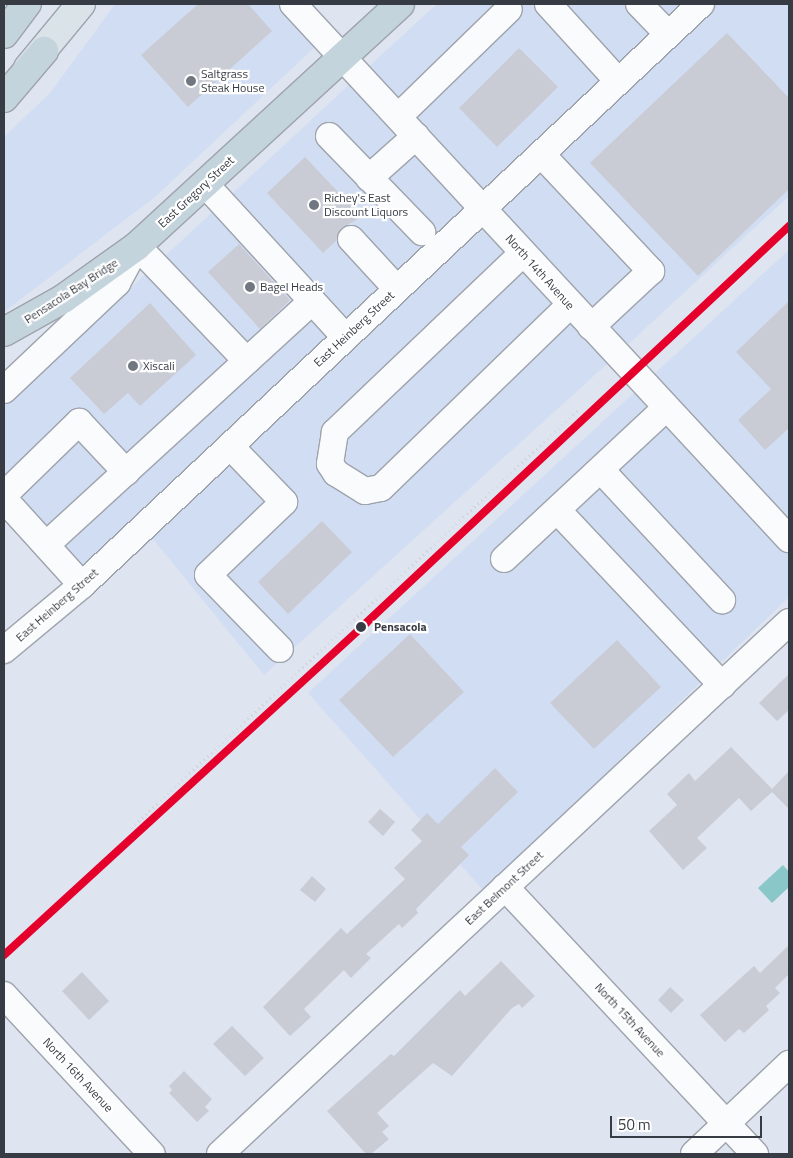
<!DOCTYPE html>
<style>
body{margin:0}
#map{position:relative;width:793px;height:1158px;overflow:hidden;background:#dee4f0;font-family:"Titillium Web",sans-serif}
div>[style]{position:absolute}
.built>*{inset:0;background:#d1ddf2}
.water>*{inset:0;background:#89c7c9}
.building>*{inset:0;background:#caccd5}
.path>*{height:3px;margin-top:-1.5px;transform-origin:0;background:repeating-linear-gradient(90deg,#d2d4d7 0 1px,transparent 0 5px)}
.roads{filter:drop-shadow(1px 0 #9ea3ac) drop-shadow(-1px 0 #9ea3ac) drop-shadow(0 1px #9ea3ac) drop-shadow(0 -1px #9ea3ac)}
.minor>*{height:26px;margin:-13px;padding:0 13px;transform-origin:13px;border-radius:13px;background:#fafbfd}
.major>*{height:28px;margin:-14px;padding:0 14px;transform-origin:14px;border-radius:14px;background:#dae3e8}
.highway>*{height:28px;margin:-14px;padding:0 14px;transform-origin:14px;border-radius:14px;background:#c4d4dc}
.rail-1>*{height:8px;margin:-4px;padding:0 4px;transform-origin:4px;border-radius:4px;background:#e4002b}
.dots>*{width:14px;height:14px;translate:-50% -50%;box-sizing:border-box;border:2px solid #fff;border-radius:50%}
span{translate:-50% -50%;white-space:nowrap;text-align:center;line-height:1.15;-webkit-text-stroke:4.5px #fff;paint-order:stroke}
.poi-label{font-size:12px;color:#373c44}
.left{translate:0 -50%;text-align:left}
.street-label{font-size:12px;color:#373c44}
.stop-label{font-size:12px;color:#373c44;font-weight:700}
.frame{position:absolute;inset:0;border:5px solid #373c44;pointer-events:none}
.scale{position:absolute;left:610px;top:1116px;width:152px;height:22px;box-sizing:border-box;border:2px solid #373c44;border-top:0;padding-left:6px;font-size:15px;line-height:18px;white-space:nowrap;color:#373c44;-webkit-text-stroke:4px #fff;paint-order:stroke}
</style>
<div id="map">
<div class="built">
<div style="clip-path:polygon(115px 4px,278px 4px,317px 45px,156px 196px,4px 312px,4px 137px,51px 92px)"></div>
<div style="clip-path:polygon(437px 4px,789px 4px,789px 196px,624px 348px,367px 68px)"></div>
<div style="clip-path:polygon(352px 82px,609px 362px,264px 675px,153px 539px,88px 598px,4px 505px,4px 406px)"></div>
<div style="clip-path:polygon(789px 250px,789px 524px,651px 377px)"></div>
<div style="clip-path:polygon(636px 391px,789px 554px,789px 597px,484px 891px,308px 693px)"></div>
</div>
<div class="water">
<div style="clip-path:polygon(783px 865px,789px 872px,789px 887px,772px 903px,758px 888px)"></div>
</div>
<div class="building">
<div style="clip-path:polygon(198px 4px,248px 4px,272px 31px,188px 107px,141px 55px)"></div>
<div style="clip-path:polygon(727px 33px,789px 98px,789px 189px,698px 276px,590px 163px)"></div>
<div style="clip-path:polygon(519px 48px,558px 87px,497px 147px,459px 108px)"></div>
<div style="clip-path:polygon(305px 157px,362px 217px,341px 228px,336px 241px,323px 253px,267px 193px)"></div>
<div style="clip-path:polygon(239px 244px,290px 300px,260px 329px,208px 272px)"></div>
<div style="clip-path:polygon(789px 301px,789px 428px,765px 450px,738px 420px,771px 389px,736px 352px)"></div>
<div style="clip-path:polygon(150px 303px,196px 355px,140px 406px,128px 393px,104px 414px,70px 378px)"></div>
<div style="clip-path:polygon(322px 521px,352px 552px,288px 614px,258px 582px)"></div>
<div style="clip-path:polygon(410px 634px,464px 692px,393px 757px,339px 700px)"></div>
<div style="clip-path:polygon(617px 640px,661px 687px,594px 749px,550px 703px)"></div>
<div style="clip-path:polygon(789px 674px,789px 710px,777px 721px,759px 703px)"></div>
<div style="clip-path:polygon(731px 747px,772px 789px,789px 771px,789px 809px,772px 792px,751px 811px,739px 798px,697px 838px,707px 848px,683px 870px,649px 831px,677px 805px,667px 794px,689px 773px,695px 781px)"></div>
<div style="clip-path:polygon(495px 768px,518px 792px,461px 847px,469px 855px,416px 909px,418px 913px,402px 928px,399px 924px,366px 954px,371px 958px,351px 978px,344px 970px,304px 1009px,311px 1017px,290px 1036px,263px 1007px,341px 928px,347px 934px,405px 879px,394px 868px,422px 841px,411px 830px,427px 813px,438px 824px)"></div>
<div style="clip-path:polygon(380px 809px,395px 822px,383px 836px,368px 822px)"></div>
<div style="clip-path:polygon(312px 876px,326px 889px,315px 902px,300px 890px)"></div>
<div style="clip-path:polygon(789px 945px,789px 974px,775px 988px,780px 993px,766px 1006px,769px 1010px,744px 1033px,739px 1029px,725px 1042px,700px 1015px,754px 966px,760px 973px)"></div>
<div style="clip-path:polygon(501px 961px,535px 996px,522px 1008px,519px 1004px,512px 1008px,452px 1076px,433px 1063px,377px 1113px,389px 1126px,382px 1132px,389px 1139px,371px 1154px,366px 1154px,327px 1111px,391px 1054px,394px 1056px,460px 990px,465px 996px)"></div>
<div style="clip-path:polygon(82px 972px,109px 1001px,89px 1020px,62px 991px)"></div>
<div style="clip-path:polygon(670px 987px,684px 1000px,671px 1013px,658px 1000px)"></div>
<div style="clip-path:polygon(232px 1026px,264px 1058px,245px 1076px,213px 1044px)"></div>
<div style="clip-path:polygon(184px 1071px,212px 1099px,205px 1107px,209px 1111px,197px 1122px,169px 1093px,172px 1090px,169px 1086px)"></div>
</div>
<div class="path">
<div style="left:131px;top:828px;width:612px;rotate:-43.08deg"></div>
</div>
<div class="roads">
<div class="minor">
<div style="left:293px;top:4px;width:730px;rotate:47.17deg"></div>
<div style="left:548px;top:4px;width:104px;rotate:47.7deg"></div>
<div style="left:639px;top:4px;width:42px;rotate:46deg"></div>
<div style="left:399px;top:116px;width:153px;rotate:-44.2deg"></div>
<div style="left:329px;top:136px;width:134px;rotate:45.9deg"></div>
<div style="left:541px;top:154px;width:161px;rotate:46.8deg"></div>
<div style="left:651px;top:271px;width:82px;rotate:137deg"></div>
<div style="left:369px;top:178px;width:63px;rotate:-41.8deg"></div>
<div style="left:205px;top:184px;width:207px;rotate:47.5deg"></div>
<div style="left:351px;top:239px;width:68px;rotate:47.4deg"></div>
<div style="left:523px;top:253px;width:260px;rotate:136.4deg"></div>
<div style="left:335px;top:432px;width:32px;rotate:99deg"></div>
<div style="left:330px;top:464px;width:11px;rotate:56deg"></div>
<div style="left:336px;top:473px;width:34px;rotate:32deg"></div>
<div style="left:365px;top:491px;width:16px;rotate:-11deg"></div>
<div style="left:381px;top:488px;width:263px;rotate:-44.1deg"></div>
<div style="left:4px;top:390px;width:156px;rotate:-43.4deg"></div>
<div style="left:117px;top:283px;width:42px;rotate:-61.6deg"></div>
<div style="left:137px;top:246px;width:159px;rotate:46.3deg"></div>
<div style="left:230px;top:446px;width:78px;rotate:46deg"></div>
<div style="left:284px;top:502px;width:105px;rotate:136.2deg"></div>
<div style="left:208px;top:575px;width:103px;rotate:45.8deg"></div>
<div style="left:601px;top:470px;width:178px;rotate:47.1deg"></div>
<div style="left:4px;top:495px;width:105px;rotate:-44.2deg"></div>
<div style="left:79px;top:422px;width:69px;rotate:46.8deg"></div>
<div style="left:4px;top:499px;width:116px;rotate:47.8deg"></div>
<div style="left:557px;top:510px;width:241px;rotate:46.7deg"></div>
<div style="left:46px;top:545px;width:361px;rotate:-42.5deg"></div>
<div style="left:504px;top:559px;width:221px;rotate:-43deg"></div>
<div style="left:4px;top:650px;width:102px;rotate:-39.8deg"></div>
<div style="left:82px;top:585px;width:849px;rotate:-43.19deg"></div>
<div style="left:505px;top:887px;width:366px;rotate:46.9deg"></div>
<div style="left:4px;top:995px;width:217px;rotate:47.1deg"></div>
<div style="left:220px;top:1154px;width:779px;rotate:-43.08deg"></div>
<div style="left:694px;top:1154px;width:131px;rotate:-43.5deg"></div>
</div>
<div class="major">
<div style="left:28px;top:68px;width:83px;rotate:-50.4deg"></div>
</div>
<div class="highway">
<div style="left:4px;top:34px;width:38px;rotate:-53deg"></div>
<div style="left:4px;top:98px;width:62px;rotate:-49.6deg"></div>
<div style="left:4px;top:332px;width:68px;rotate:-29.2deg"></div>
<div style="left:63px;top:299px;width:91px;rotate:-35.6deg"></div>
<div style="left:137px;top:246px;width:357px;rotate:-42.6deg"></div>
</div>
</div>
<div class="rail-1">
<div style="left:4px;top:955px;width:491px;rotate:-42.5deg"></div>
<div style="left:366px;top:623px;width:580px;rotate:-43.18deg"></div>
</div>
<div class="dots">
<div style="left:191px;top:81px;background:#717780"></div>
<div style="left:314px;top:205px;background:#717780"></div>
<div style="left:250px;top:287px;background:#717780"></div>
<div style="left:133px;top:366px;background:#717780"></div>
<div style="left:361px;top:627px;background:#373c44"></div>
</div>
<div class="poi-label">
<span class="left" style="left:201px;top:81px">Saltgrass<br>Steak House</span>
<span class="left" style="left:324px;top:205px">Richey's East<br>Discount Liquors</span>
<span class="left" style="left:260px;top:287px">Bagel Heads</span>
<span class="left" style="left:143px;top:366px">Xiscali</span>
</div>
<div class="street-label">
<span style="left:196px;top:192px;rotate:-43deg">East Gregory Street</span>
<span style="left:540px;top:272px;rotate:48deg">North 14th Avenue</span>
<span style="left:71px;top:291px;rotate:-33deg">Pensacola Bay Bridge</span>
<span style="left:354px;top:329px;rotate:-43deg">East Heinberg Street</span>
<span style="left:57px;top:605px;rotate:-41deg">East Heinberg Street</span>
<span style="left:504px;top:888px;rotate:-43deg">East Belmont Street</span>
<span style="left:630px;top:1020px;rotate:47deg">North 15th Avenue</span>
<span style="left:78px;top:1075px;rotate:47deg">North 16th Avenue</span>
</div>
<div class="stop-label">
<span class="left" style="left:374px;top:627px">Pensacola</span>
</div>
<div class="frame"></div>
<div class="scale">50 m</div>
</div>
